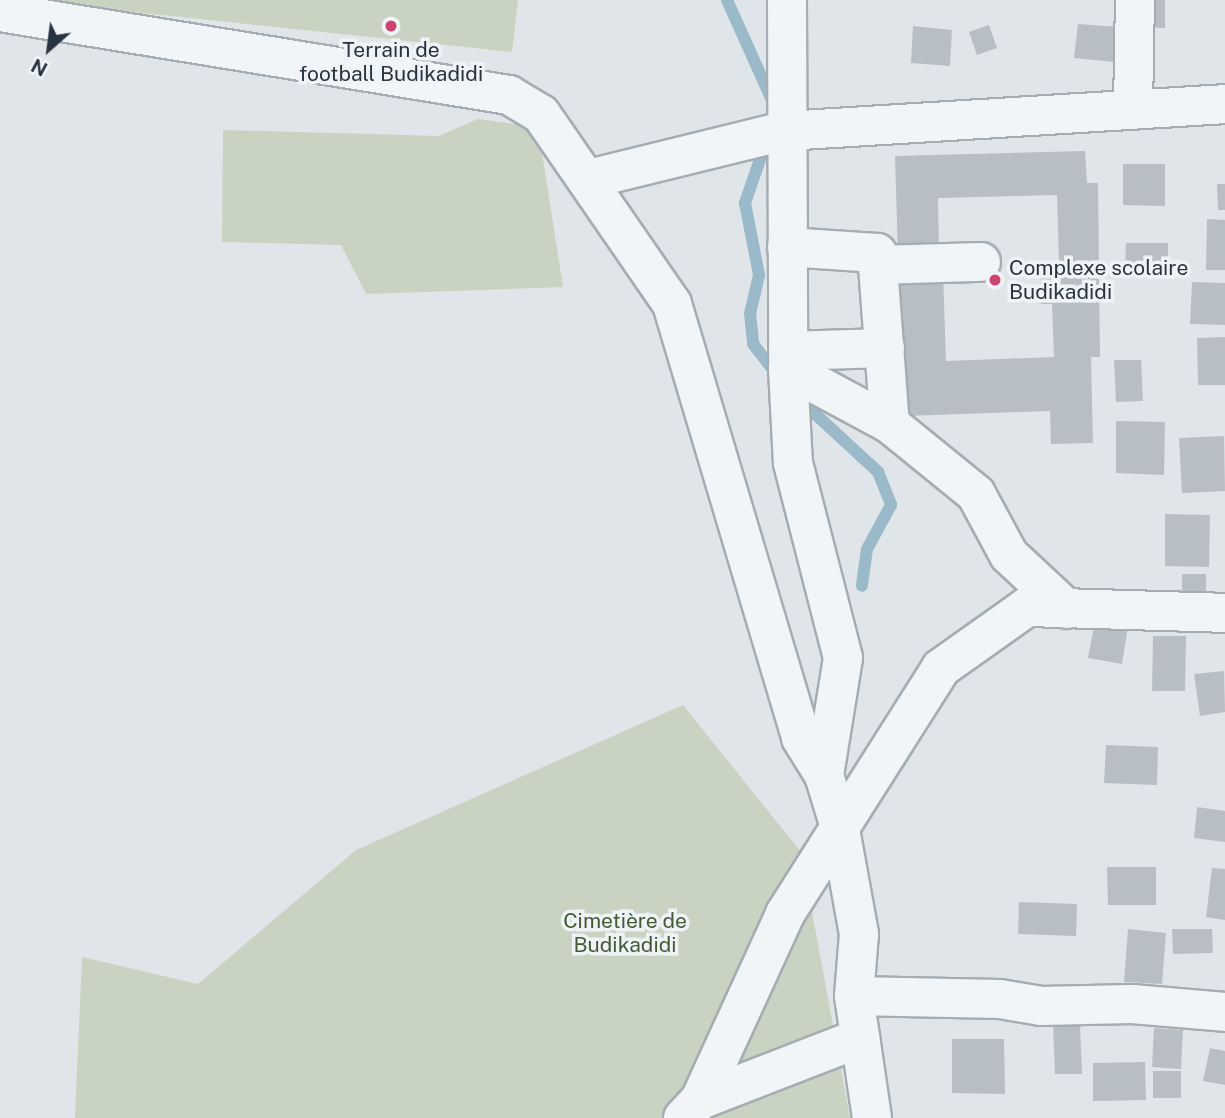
<!DOCTYPE html>
<meta charset="utf-8">
<style>
body{margin:0}
#map{position:relative;width:1225px;height:1118px;overflow:hidden;background:#e0e5e9;font-family:"Public Sans",sans-serif}
div>[style]{position:absolute}
.green>*{inset:0;background:#c8d3c1}
.stream>*{height:12px;margin:-6px;padding:0 6px;transform-origin:6px;border-radius:6px;background:#9ab9c9}
.building>*{inset:0;background:#b7bfc5}
.roads{filter:drop-shadow(2px 0 #a5adb3) drop-shadow(-2px 0 #a5adb3) drop-shadow(0 2px #a5adb3) drop-shadow(0 -2px #a5adb3)}
.minor>*{height:38px;margin:-19px;padding:0 19px;transform-origin:19px;border-radius:19px;background:#f2f5f7}
.dots>*{width:19px;height:19px;translate:-50% -50%;box-sizing:border-box;border:4px solid #eff3f6;border-radius:50%}
span{translate:-50% -50%;white-space:nowrap;text-align:center;line-height:1.15;-webkit-text-stroke:7px #eff3f6;paint-order:stroke}
.poi-label{font-size:21px;color:#283540}
.left{translate:0 -50%;text-align:left}
.park-label{font-size:21px;color:#435c36}
.north{position:absolute;left:14px;top:14px;width:70px;height:70px;-webkit-text-stroke:5px #eff3f6;paint-order:stroke;rotate:208deg;font-size:19px;font-weight:700;line-height:28px;text-align:center;color:#283540}
.north::after{content:'';display:block;margin:auto;width:24px;height:32px;background:#283540;clip-path:polygon(50% 0,100% 100%,50% 72%,0 100%)}
</style>
<div id="map">
<div class="green">
<div style="clip-path:polygon(20px 0,518px 0,512px 52px)"></div>
<div style="clip-path:polygon(478px 119px,538px 127px,563px 287px,366px 294px,341px 245px,222px 242px,223px 130px,439px 136px)"></div>
<div style="clip-path:polygon(683px 705px,801px 852px,850px 1118px,75px 1118px,82px 957px,198px 984px,356px 850px)"></div>
</div>
<div class="stream">
<div style="left:727px;top:0;width:110px;rotate:65.8deg"></div>
<div style="left:766px;top:142px;width:65px;rotate:109deg"></div>
<div style="left:745px;top:203px;width:73px;rotate:79deg"></div>
<div style="left:759px;top:275px;width:39px;rotate:103deg"></div>
<div style="left:750px;top:313px;width:31px;rotate:84deg"></div>
<div style="left:753px;top:344px;width:41px;rotate:52deg"></div>
<div style="left:799px;top:399px;width:108px;rotate:42.7deg"></div>
<div style="left:878px;top:472px;width:35px;rotate:68deg"></div>
<div style="left:891px;top:505px;width:50px;rotate:118.6deg"></div>
<div style="left:867px;top:549px;width:37px;rotate:98deg"></div>
</div>
<div class="building">
<div style="clip-path:polygon(1148px 0,1165px 0,1165px 28px,1147px 27px)"></div>
<div style="clip-path:polygon(1078px 24px,1119px 27px,1115px 62px,1074px 58px)"></div>
<div style="clip-path:polygon(989px 25px,997px 48px,977px 55px,969px 32px)"></div>
<div style="clip-path:polygon(913px 26px,952px 30px,950px 66px,911px 63px)"></div>
<div style="clip-path:polygon(1085px 151px,1087px 183px,1098px 183px,1100px 357px,1091px 357px,1093px 443px,1051px 444px,1050px 411px,905px 416px,900px 273px,943px 272px,946px 361px,1054px 357px,1052px 304px,1041px 304px,1040px 263px,1059px 263px,1057px 195px,938px 198px,939px 256px,898px 257px,895px 156px)"></div>
<div style="clip-path:polygon(1123px 164px,1165px 164px,1165px 206px,1123px 205px)"></div>
<div style="clip-path:polygon(1217px 184px,1225px 184px,1225px 210px,1218px 210px)"></div>
<div style="clip-path:polygon(1207px 219px,1225px 220px,1225px 270px,1206px 270px)"></div>
<div style="clip-path:polygon(1126px 243px,1168px 243px,1168px 274px,1125px 273px)"></div>
<div style="clip-path:polygon(1192px 282px,1225px 283px,1225px 325px,1190px 324px)"></div>
<div style="clip-path:polygon(1225px 337px,1225px 385px,1198px 385px,1197px 338px)"></div>
<div style="clip-path:polygon(1114px 360px,1141px 360px,1143px 401px,1116px 402px)"></div>
<div style="clip-path:polygon(1116px 421px,1165px 422px,1164px 475px,1116px 473px)"></div>
<div style="clip-path:polygon(1224px 436px,1225px 491px,1182px 493px,1179px 438px)"></div>
<div style="clip-path:polygon(1165px 514px,1210px 515px,1209px 567px,1165px 566px)"></div>
<div style="clip-path:polygon(1182px 574px,1206px 574px,1206px 591px,1182px 591px)"></div>
<div style="clip-path:polygon(1095px 621px,1128px 626px,1122px 664px,1088px 658px)"></div>
<div style="clip-path:polygon(1153px 636px,1186px 636px,1185px 691px,1152px 691px)"></div>
<div style="clip-path:polygon(1224px 671px,1225px 712px,1200px 716px,1194px 674px)"></div>
<div style="clip-path:polygon(1106px 745px,1158px 747px,1157px 785px,1104px 783px)"></div>
<div style="clip-path:polygon(1197px 807px,1225px 811px,1225px 842px,1194px 838px)"></div>
<div style="clip-path:polygon(1107px 867px,1156px 867px,1156px 905px,1108px 905px)"></div>
<div style="clip-path:polygon(1212px 868px,1225px 869px,1225px 920px,1206px 917px)"></div>
<div style="clip-path:polygon(1019px 902px,1077px 904px,1076px 936px,1018px 934px)"></div>
<div style="clip-path:polygon(1128px 929px,1166px 933px,1162px 984px,1124px 982px)"></div>
<div style="clip-path:polygon(1172px 929px,1212px 929px,1213px 953px,1173px 954px)"></div>
<div style="clip-path:polygon(1080px 1023px,1082px 1074px,1055px 1074px,1053px 1024px)"></div>
<div style="clip-path:polygon(1154px 1028px,1183px 1030px,1181px 1069px,1152px 1067px)"></div>
<div style="clip-path:polygon(952px 1039px,1004px 1039px,1005px 1094px,952px 1093px)"></div>
<div style="clip-path:polygon(1210px 1048px,1225px 1051px,1225px 1085px,1203px 1081px)"></div>
<div style="clip-path:polygon(1145px 1062px,1146px 1100px,1093px 1101px,1093px 1063px)"></div>
<div style="clip-path:polygon(1153px 1071px,1181px 1071px,1181px 1098px,1153px 1098px)"></div>
</div>
<div class="roads">
<div class="minor">
<div style="left:787px;top:0;width:369px;rotate:89.8deg"></div>
<div style="left:788px;top:369px;width:94px;rotate:87deg"></div>
<div style="left:793px;top:463px;width:201px;rotate:75.6deg"></div>
<div style="left:843px;top:658px;width:119px;rotate:99.2deg"></div>
<div style="left:0;top:12px;width:516px;rotate:9.26deg"></div>
<div style="left:509px;top:95px;width:37px;rotate:31deg"></div>
<div style="left:541px;top:114px;width:231px;rotate:55.4deg"></div>
<div style="left:672px;top:304px;width:453px;rotate:73.4deg"></div>
<div style="left:801px;top:738px;width:44px;rotate:58.1deg"></div>
<div style="left:824px;top:775px;width:51px;rotate:73deg"></div>
<div style="left:839px;top:824px;width:112px;rotate:79.7deg"></div>
<div style="left:859px;top:934px;width:62px;rotate:94.6deg"></div>
<div style="left:854px;top:996px;width:123px;rotate:81.6deg"></div>
<div style="left:1133px;top:110px;width:110px;rotate:-89deg"></div>
<div style="left:589px;top:179px;width:202px;rotate:-13.8deg"></div>
<div style="left:785px;top:131px;width:441px;rotate:-3.5deg"></div>
<div style="left:787px;top:247px;width:90px;rotate:3.8deg"></div>
<div style="left:877px;top:253px;width:171px;rotate:85.7deg"></div>
<div style="left:878px;top:265px;width:103px;rotate:-1.7deg"></div>
<div style="left:788px;top:351px;width:97px;rotate:-1.8deg"></div>
<div style="left:788px;top:369px;width:116px;rotate:28.3deg"></div>
<div style="left:890px;top:424px;width:111px;rotate:39.1deg"></div>
<div style="left:976px;top:494px;width:69px;rotate:61.6deg"></div>
<div style="left:1009px;top:555px;width:79px;rotate:43deg"></div>
<div style="left:854px;top:996px;width:146px;rotate:1.2deg"></div>
<div style="left:1000px;top:999px;width:42px;rotate:9.7deg"></div>
<div style="left:1041px;top:1006px;width:91px;rotate:-1.3deg"></div>
<div style="left:1132px;top:1004px;width:93px;rotate:4.9deg"></div>
<div style="left:700px;top:1100px;width:172px;rotate:-21.2deg"></div>
<div style="left:683px;top:1118px;width:25px;rotate:-47deg"></div>
<div style="left:700px;top:1100px;width:205px;rotate:-65.4deg"></div>
<div style="left:785px;top:914px;width:291px;rotate:-57.6deg"></div>
<div style="left:941px;top:668px;width:105px;rotate:-35.3deg"></div>
<div style="left:1027px;top:607px;width:198px;rotate:1.7deg"></div>
</div>
</div>
<div class="dots">
<div style="left:391px;top:26px;background:#ce4471"></div>
<div style="left:995px;top:280px;background:#ce4471"></div>
</div>
<div class="poi-label">
<span style="left:391px;top:62px">Terrain de<br>football Budikadidi</span>
<span class="left" style="left:1009px;top:280px">Complexe scolaire<br>Budikadidi</span>
</div>
<div class="park-label">
<span style="left:625px;top:933px">Cimetière de<br>Budikadidi</span>
</div>
<div class="north">N</div>
</div>
